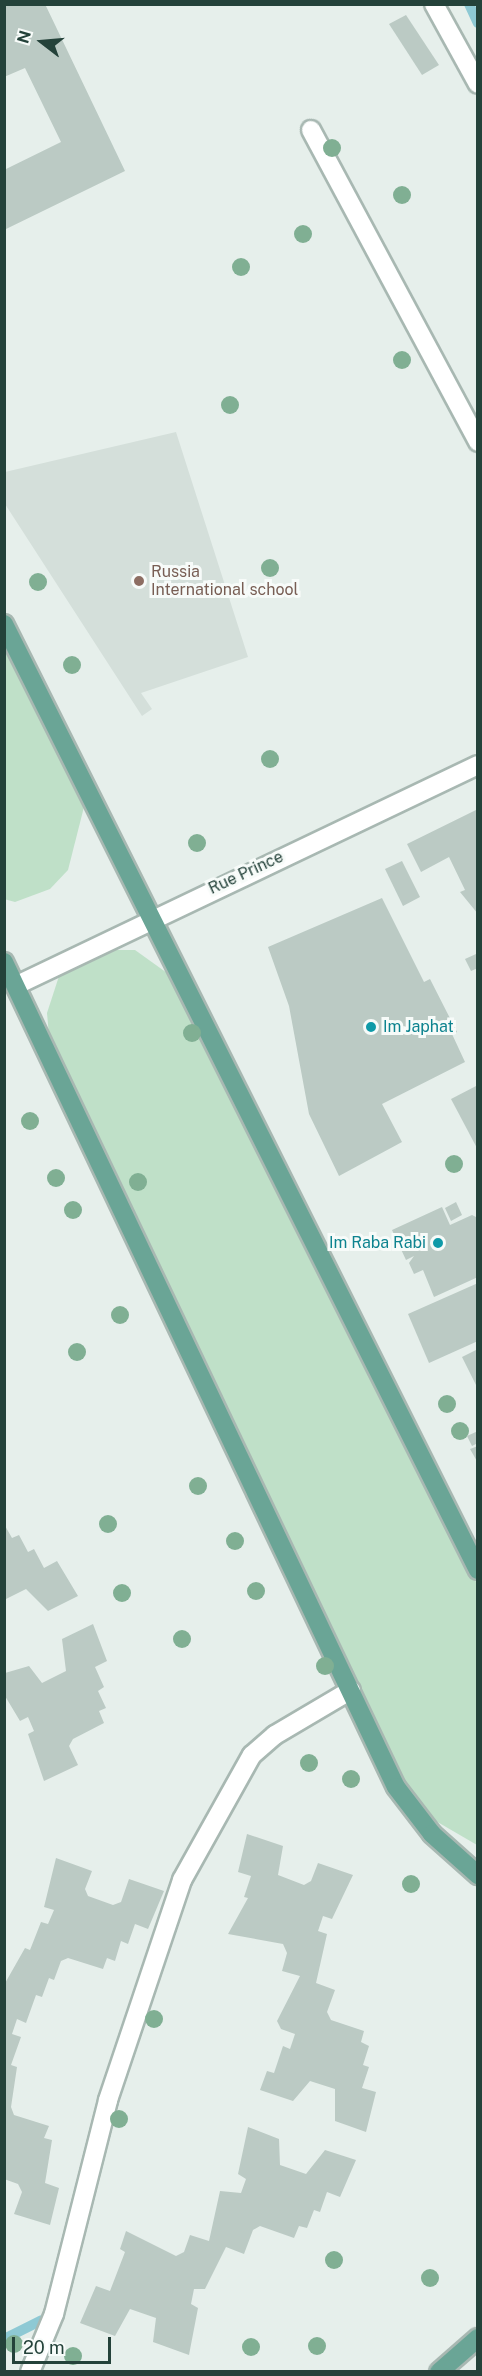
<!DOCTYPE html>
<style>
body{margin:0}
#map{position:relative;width:482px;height:2376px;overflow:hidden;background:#e6efeb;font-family:"Public Sans",sans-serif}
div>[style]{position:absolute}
.built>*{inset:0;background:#d4dfda}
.green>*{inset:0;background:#bfe0c8}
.stream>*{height:10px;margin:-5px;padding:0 5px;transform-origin:5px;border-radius:5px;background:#8ec9d4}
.building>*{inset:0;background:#bbcac4}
.roads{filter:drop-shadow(2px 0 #a8b8b2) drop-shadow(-2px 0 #a8b8b2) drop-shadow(0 2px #a8b8b2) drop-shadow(0 -2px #a8b8b2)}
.minor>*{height:18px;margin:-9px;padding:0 9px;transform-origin:9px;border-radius:9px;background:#fff}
.major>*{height:18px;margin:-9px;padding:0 9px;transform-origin:9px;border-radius:9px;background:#6aa596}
.trees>*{width:18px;height:18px;margin:-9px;border-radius:50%;background:#80af93}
.dots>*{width:16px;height:16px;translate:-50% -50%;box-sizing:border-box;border:3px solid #f7fbf9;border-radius:50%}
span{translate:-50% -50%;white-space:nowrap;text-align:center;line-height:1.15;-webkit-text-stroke:6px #f7fbf9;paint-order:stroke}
.education-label{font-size:16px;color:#785e54}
.left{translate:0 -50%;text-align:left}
.street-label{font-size:16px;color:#24423a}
.culture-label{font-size:16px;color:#0d838f}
.right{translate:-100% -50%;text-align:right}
.frame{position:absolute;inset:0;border:6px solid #24423a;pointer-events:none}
.north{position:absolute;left:12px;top:12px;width:60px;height:60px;-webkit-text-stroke:4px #f7fbf9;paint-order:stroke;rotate:286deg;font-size:16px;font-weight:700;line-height:24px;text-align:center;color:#24423a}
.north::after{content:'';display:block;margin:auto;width:21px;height:27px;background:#24423a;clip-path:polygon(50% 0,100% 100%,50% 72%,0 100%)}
.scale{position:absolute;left:12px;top:2337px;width:99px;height:27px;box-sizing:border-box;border:3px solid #24423a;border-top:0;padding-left:8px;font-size:18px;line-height:21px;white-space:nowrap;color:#24423a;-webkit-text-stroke:4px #f7fbf9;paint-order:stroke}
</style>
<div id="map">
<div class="built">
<div style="clip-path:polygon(176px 432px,248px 657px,141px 693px,152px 709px,142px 716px,5px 504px,5px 472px)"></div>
</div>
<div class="green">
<div style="clip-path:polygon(4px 626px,86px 799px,68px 870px,50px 889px,15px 902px,4px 899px)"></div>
<div style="clip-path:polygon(100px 950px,135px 950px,188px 988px,477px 1584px,477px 1845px,422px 1813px,400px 1786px,67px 1086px,49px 1035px,47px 1013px,61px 970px)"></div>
</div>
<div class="stream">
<div style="left:469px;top:4px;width:21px;rotate:65deg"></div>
<div style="left:4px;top:2339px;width:42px;rotate:-26.6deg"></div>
</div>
<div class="building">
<div style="clip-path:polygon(4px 4px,45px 4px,125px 171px,4px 230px,4px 170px,61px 142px,25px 68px,4px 77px)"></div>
<div style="clip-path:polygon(406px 15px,439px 65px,422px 75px,389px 24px)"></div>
<div style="clip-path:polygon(478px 809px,478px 914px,460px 892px,465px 890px,449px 857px,421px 872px,407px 844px)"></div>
<div style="clip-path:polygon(402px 861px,420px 897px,403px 906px,385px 869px)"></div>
<div style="clip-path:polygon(382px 898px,424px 982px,430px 979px,457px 1032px,452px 1034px,465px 1062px,382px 1104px,402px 1142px,339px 1176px,309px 1114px,289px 1006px,268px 947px)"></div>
<div style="clip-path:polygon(476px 954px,478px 968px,471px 971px,465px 959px)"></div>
<div style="clip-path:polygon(478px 1085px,478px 1150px,451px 1099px)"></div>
<div style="clip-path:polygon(456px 1202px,462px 1215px,451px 1221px,445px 1208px)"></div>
<div style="clip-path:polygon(442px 1207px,450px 1225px,472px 1215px,478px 1218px,478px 1277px,434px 1297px,423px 1270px,414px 1274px,409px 1263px,414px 1256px,406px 1260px,392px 1230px)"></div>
<div style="clip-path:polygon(478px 1283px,478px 1341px,429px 1363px,408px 1314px)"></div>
<div style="clip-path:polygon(478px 1349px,478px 1389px,462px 1357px)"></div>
<div style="clip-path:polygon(478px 1431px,478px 1443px,472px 1446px,467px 1436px)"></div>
<div style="clip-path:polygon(478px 1446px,478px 1463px,470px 1449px)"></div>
<div style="clip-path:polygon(4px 1524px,12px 1538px,19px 1535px,28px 1552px,34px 1549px,44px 1568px,57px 1561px,78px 1596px,48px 1611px,26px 1589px,4px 1600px)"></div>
<div style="clip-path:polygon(93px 1624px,107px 1661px,95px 1667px,104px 1687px,98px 1691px,106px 1708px,99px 1711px,104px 1723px,73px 1739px,69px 1746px,78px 1765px,44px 1781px,28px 1734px,34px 1731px,28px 1717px,20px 1721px,5px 1696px,5px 1673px,29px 1666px,42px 1683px,66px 1671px,62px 1639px)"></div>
<div style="clip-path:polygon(247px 1834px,283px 1846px,278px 1875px,304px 1885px,311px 1881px,318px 1863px,353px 1875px,332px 1919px,323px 1916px,318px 1931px,327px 1934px,316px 1983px,335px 1990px,327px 2012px,331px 2020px,364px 2031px,361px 2042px,369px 2046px,363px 2065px,369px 2067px,362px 2088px,376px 2092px,366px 2132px,335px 2121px,335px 2089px,310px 2081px,293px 2101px,260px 2090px,267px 2071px,274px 2073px,283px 2046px,290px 2049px,295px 2034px,281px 2029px,277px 2021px,300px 1976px,282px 1971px,287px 1953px,283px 1944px,228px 1934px,248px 1898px,244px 1897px,251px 1876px,238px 1872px)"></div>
<div style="clip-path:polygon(56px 1858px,92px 1871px,85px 1889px,88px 1896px,113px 1905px,121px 1902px,129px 1879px,164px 1891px,148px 1929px,135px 1924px,128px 1944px,121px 1941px,115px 1961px,107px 1958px,103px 1969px,68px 1958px,61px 1961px,54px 1980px,49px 1978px,42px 1997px,36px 1995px,26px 2023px,17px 2019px,12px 2034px,21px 2037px,11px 2065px,17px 2067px,11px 2107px,14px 2115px,49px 2126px,44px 2138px,52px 2140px,45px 2183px,59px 2188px,50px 2225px,14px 2214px,22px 2192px,18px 2184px,4px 2179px,4px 1985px,25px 1948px,30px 1950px,41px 1922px,48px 1924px,54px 1910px,44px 1907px)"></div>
<div style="clip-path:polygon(248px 2127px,279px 2139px,280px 2165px,306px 2174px,325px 2150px,356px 2160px,340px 2197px,327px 2192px,320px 2212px,314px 2210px,307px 2228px,299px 2226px,294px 2238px,260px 2226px,253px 2230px,244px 2254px,226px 2247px,205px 2289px,194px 2289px,191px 2304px,198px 2308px,189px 2355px,153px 2342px,156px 2318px,130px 2309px,115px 2336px,80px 2323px,96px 2286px,110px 2291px,125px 2252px,120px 2249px,126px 2231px,176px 2256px,184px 2252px,190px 2235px,209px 2241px,220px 2191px,241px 2193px,246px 2179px,238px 2174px)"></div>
</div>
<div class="roads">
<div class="minor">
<div style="left:434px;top:4px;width:91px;rotate:61.2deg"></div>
<div style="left:311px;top:130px;width:354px;rotate:61.8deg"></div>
<div style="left:17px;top:985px;width:511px;rotate:-25.51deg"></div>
<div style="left:30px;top:2372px;width:63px;rotate:-67.5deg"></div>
<div style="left:54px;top:2314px;width:221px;rotate:-75.8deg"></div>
<div style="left:108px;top:2100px;width:232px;rotate:-71.4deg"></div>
<div style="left:182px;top:1880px;width:143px;rotate:-60.8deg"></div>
<div style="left:252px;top:1755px;width:30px;rotate:-41deg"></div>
<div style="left:275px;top:1735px;width:88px;rotate:-30.6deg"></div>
</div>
<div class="major">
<div style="left:4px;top:624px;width:1058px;rotate:63.39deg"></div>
<div style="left:4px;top:962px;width:913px;rotate:64.59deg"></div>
<div style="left:396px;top:1787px;width:59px;rotate:52.5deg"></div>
<div style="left:432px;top:1834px;width:62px;rotate:41.7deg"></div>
<div style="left:439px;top:2372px;width:52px;rotate:-41.1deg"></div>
</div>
</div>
<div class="trees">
<div style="left:332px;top:148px"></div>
<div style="left:402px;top:195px"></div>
<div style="left:303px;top:234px"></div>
<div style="left:241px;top:267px"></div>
<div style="left:402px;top:360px"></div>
<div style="left:230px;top:405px"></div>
<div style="left:270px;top:568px"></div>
<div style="left:38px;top:582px"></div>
<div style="left:72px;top:665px"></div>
<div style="left:270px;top:759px"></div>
<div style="left:197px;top:843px"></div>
<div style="left:192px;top:1033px"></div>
<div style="left:30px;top:1121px"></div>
<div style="left:454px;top:1164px"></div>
<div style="left:56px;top:1178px"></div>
<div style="left:138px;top:1182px"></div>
<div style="left:73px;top:1210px"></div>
<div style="left:120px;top:1315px"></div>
<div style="left:77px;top:1352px"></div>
<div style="left:447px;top:1404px"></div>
<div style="left:460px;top:1431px"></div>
<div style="left:198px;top:1486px"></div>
<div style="left:108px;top:1524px"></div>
<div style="left:235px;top:1541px"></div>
<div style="left:256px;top:1591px"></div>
<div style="left:122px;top:1593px"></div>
<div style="left:182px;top:1639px"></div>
<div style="left:325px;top:1666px"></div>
<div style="left:309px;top:1763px"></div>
<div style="left:351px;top:1779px"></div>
<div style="left:411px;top:1884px"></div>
<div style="left:154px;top:2019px"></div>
<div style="left:119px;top:2119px"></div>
<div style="left:334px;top:2260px"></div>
<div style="left:430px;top:2278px"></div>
<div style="left:14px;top:2344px"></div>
<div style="left:317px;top:2346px"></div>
<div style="left:251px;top:2347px"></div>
<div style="left:73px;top:2356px"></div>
</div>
<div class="dots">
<div style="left:139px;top:581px;background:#8d6e63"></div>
<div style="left:371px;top:1027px;background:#0f9aa8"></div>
<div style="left:438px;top:1243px;background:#0f9aa8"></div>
</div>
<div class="education-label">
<span class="left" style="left:151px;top:581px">Russia<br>International school</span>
</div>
<div class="street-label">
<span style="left:246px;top:873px;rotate:-25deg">Rue Prince</span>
</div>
<div class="culture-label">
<span class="left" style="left:383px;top:1027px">Im Japhat</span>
<span class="right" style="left:426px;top:1243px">Im Raba Rabi</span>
</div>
<div class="frame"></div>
<div class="north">N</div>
<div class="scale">20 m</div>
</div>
